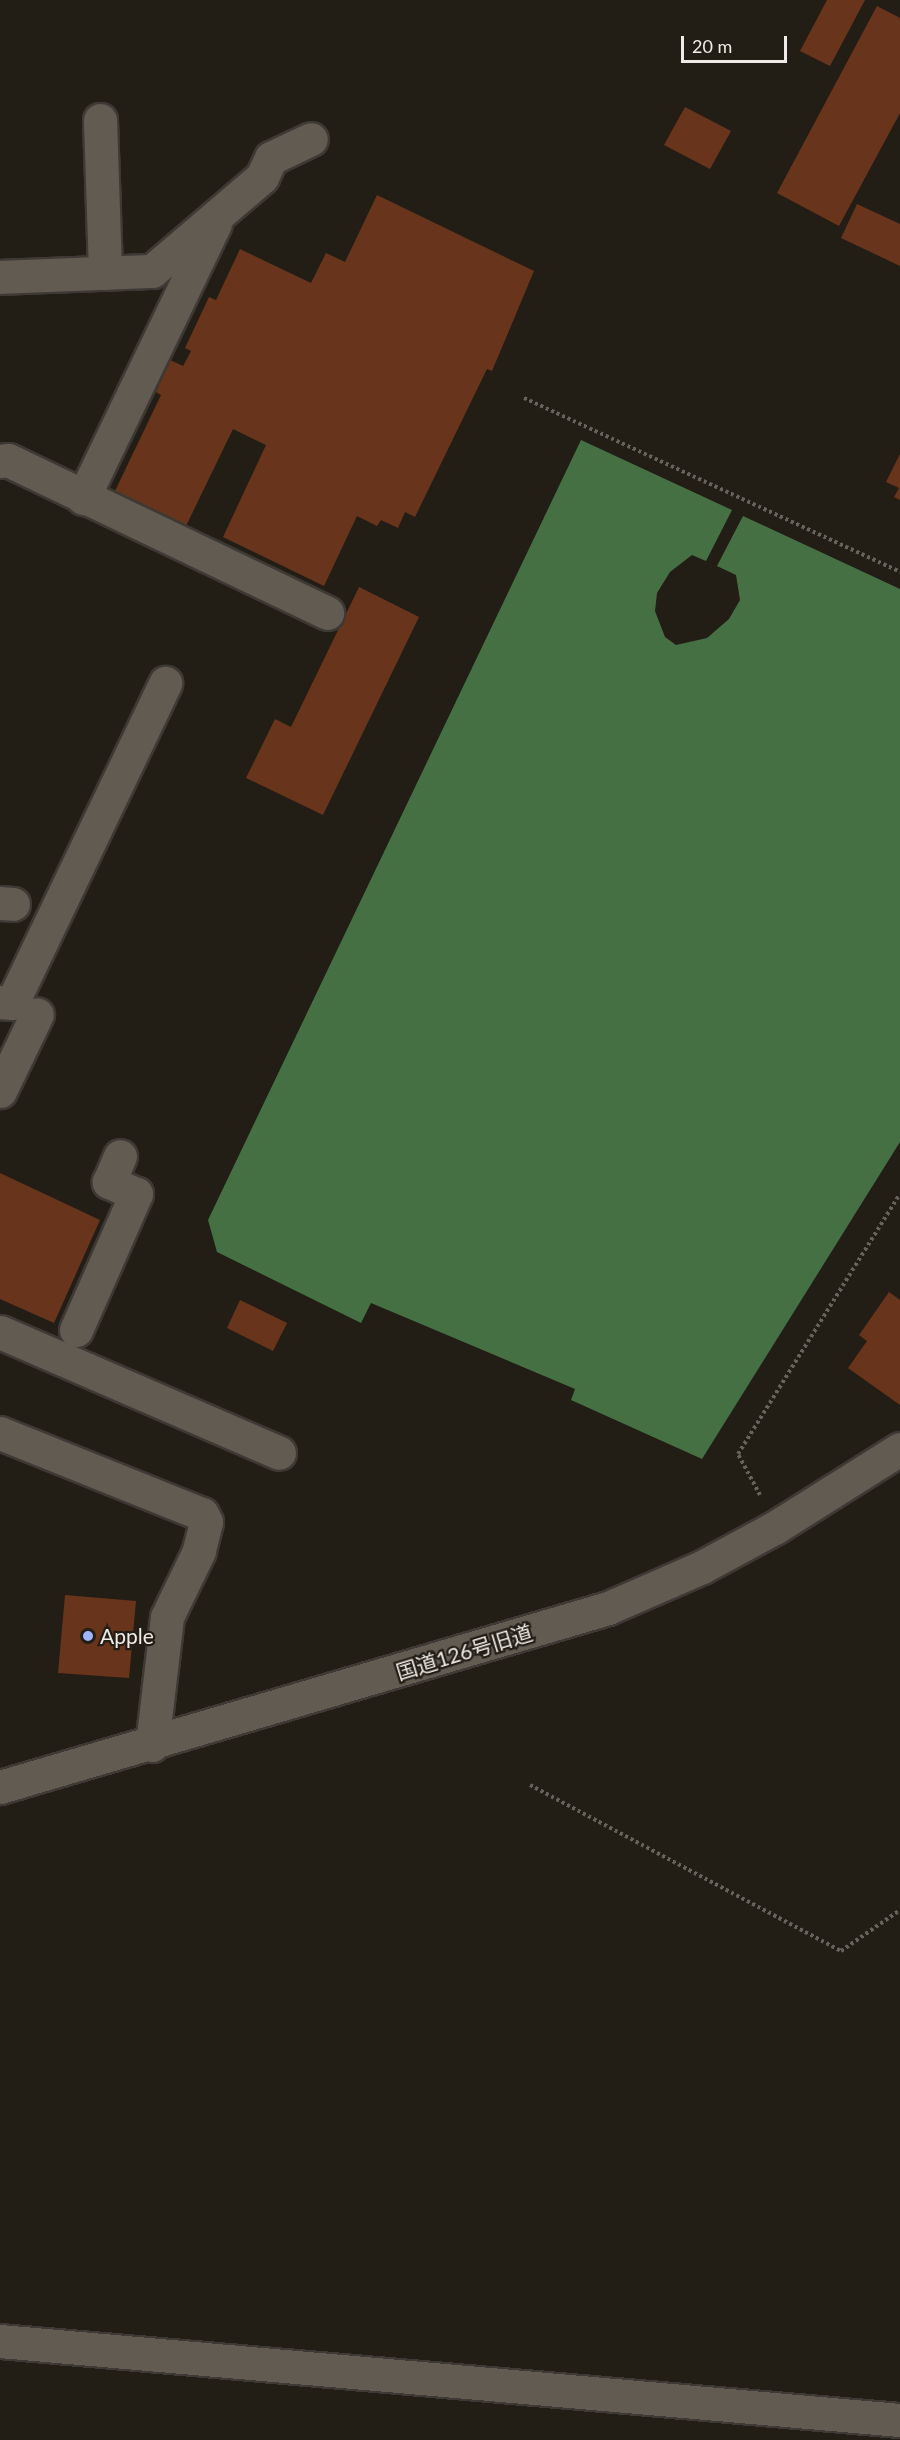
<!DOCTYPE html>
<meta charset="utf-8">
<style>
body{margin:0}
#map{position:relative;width:900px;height:2440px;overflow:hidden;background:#221d15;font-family:Lato,"Noto Sans JP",sans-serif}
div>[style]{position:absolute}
.water>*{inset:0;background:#457044}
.building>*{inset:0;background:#68351c}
.path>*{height:4px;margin-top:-2px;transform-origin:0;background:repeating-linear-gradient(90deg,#67625b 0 3px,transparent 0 6px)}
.roads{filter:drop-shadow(2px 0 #3e3935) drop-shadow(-2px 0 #3e3935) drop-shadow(0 2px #3e3935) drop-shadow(0 -2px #3e3935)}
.minor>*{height:33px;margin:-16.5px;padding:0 16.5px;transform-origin:16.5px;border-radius:16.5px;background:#625b52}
.dots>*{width:16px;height:16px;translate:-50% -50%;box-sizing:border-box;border:3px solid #221d15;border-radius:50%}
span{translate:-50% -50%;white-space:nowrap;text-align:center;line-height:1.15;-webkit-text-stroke:4.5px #221d15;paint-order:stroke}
.poi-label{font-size:21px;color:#efebe6}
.left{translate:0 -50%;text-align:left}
.street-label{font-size:21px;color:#efebe6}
.scale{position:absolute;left:681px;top:36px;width:106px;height:27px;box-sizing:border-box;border:3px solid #efebe6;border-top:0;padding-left:8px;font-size:18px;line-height:21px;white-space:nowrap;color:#efebe6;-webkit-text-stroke:4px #221d15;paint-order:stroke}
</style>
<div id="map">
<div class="water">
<div style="clip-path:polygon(581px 440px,732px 510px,706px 561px,692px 555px,670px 572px,657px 593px,655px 611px,665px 637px,676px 645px,707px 638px,729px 619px,740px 600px,736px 575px,717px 566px,743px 516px,900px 589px,900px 1142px,702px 1459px,571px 1400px,575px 1389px,371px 1303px,361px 1323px,217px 1252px,208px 1220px)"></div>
</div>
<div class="building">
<div style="clip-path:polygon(827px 0,865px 0,830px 66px,800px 51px)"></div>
<div style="clip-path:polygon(877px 6px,900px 18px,900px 113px,839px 226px,777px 193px)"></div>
<div style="clip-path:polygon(685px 107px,731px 131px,710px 169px,664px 145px)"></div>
<div style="clip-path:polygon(377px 195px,534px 271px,492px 371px,487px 369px,415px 517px,405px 512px,398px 528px,381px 520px,377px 526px,357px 516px,324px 586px,223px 537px,266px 445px,233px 429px,186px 526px,115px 491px,161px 395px,156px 392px,170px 360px,183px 366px,191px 351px,185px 348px,209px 297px,216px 300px,240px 249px,311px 283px,326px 253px,345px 262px)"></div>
<div style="clip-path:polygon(857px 204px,900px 224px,900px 266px,841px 238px)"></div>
<div style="clip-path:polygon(900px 454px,900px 500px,894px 497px,899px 488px,886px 482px)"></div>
<div style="clip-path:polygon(359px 587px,419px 617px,323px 815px,246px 778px,275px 719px,291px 727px)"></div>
<div style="clip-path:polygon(0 1173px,100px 1220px,54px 1323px,0 1299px)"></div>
<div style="clip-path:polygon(889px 1292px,900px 1300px,900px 1405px,848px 1368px,867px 1341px,859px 1335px)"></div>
<div style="clip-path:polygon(240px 1300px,287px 1323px,273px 1351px,227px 1328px)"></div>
<div style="clip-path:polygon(65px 1595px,136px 1601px,129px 1678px,58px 1673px)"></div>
</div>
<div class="path">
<div style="left:524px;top:398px;width:414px;rotate:24.8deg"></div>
<div style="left:760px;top:1495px;width:47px;rotate:-118.2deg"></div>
<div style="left:738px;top:1454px;width:306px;rotate:-58.1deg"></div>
<div style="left:530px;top:1785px;width:353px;rotate:28.1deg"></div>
<div style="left:841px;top:1951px;width:72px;rotate:-34.8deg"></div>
</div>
<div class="roads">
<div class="minor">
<div style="left:100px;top:120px;width:153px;rotate:88.1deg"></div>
<div style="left:0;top:277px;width:152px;rotate:-2.3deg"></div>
<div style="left:152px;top:271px;width:145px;rotate:-40.5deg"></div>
<div style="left:262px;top:177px;width:21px;rotate:-65deg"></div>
<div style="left:271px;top:158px;width:44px;rotate:-25.4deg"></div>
<div style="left:0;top:461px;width:8px;rotate:-7deg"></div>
<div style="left:8px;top:460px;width:354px;rotate:25.6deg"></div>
<div style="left:83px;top:498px;width:304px;rotate:-64.3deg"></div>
<div style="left:0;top:903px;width:13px;rotate:4deg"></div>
<div style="left:0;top:1002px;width:12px;rotate:5deg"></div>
<div style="left:12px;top:1003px;width:355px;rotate:-64.4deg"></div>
<div style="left:0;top:1091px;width:85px;rotate:-64.3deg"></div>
<div style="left:76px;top:1330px;width:149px;rotate:-66.2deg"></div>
<div style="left:136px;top:1194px;width:30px;rotate:-156deg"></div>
<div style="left:109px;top:1182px;width:28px;rotate:-67deg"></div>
<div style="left:0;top:1332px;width:304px;rotate:23.4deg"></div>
<div style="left:0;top:1433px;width:218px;rotate:21.9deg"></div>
<div style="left:202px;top:1514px;width:9px;rotate:63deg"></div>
<div style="left:206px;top:1522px;width:30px;rotate:104deg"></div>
<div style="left:199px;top:1551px;width:73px;rotate:115.9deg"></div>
<div style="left:167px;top:1617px;width:129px;rotate:96.7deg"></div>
<div style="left:0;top:1787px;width:634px;rotate:-16.4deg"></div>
<div style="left:608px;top:1608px;width:103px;rotate:-23.6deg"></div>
<div style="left:702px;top:1567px;width:84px;rotate:-28.4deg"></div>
<div style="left:776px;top:1527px;width:146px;rotate:-32.2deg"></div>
<div style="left:0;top:2341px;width:903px;rotate:5.02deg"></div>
</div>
</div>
<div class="dots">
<div style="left:88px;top:1636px;background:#a0b3fd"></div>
</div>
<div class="poi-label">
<span class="left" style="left:100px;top:1636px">Apple</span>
</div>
<div class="street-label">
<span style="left:464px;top:1652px;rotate:-17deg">国道126号旧道</span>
</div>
<div class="scale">20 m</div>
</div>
